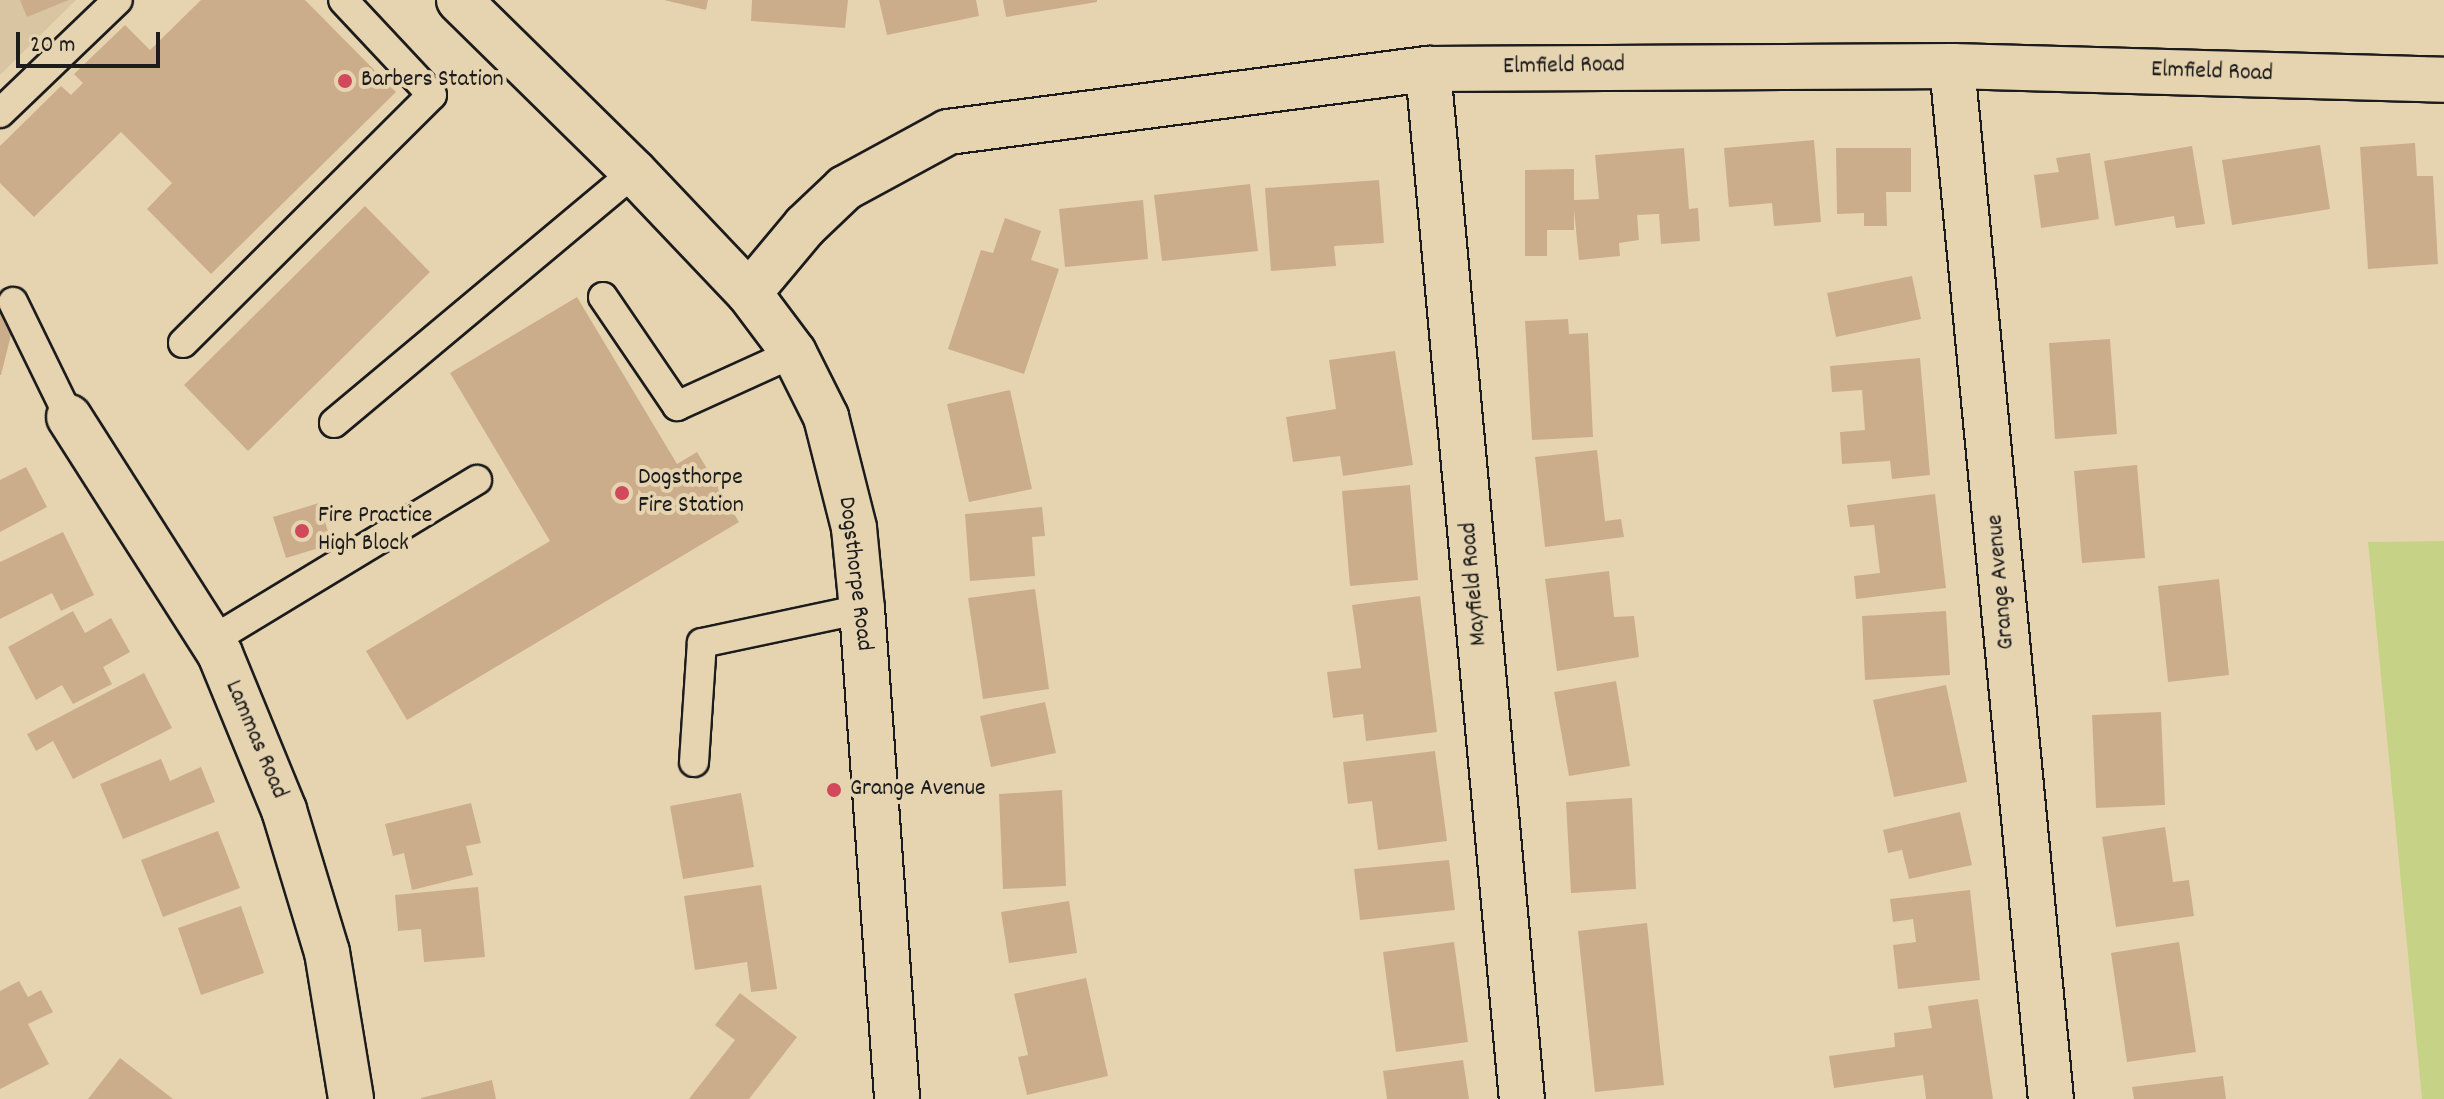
<!DOCTYPE html>
<style>
body{margin:0}
#map{position:relative;width:2444px;height:1099px;overflow:hidden;background:#e6d4b1;font-family:Dekko,sans-serif}
div>[style]{position:absolute}
.built>*{inset:0;background:#dac5a3}
.green>*{inset:0;background:#c6d386}
.building>*{inset:0;background:#ccad8b}
.roads{filter:drop-shadow(2px 0 #1c1c1c) drop-shadow(-2px 0 #1c1c1c) drop-shadow(0 2px #1c1c1c) drop-shadow(0 -2px #1c1c1c)}
.lane>*{height:28px;margin:-14px;padding:0 14px;transform-origin:14px;border-radius:14px;background:#e6d4b1}
.street>*{height:44px;margin:-22px;padding:0 22px;transform-origin:22px;border-radius:22px;background:#e6d4b1}
.secondary>*{height:44px;margin:-22px;padding:0 22px;transform-origin:22px;border-radius:22px;background:#e6d4b1}
.dots>*{width:22px;height:22px;translate:-50% -50%;box-sizing:border-box;border:4px solid #e6d4b1;border-radius:50%}
span{translate:-50% -50%;white-space:nowrap;text-align:center;line-height:1.15;-webkit-text-stroke:8px #e6d4b1;paint-order:stroke}
.street-label{font-size:24px;color:#1c1c1c}
.poi-label{font-size:24px;color:#1c1c1c}
.left{translate:0 -50%;text-align:left}
.scale{position:absolute;left:16px;top:32px;width:144px;height:36px;box-sizing:border-box;border:4px solid #1c1c1c;border-top:0;padding-left:10px;font-size:24px;line-height:28px;white-space:nowrap;color:#1c1c1c;-webkit-text-stroke:6px #e6d4b1;paint-order:stroke}
</style>
<div id="map">
<div class="built">
<div style="clip-path:polygon(0 0,76px 0,0 75px)"></div>
</div>
<div class="green">
<div style="clip-path:polygon(2444px 541px,2444px 1099px,2422px 1099px,2368px 542px)"></div>
</div>
<div class="building">
<div style="clip-path:polygon(20px 0,69px 0,27px 17px)"></div>
<div style="clip-path:polygon(201px 0,305px 0,396px 92px,211px 274px,147px 209px,172px 183px,121px 132px,34px 217px,0 183px,0 146px,61px 86px,71px 95px,83px 83px,74px 74px,125px 25px,150px 50px)"></div>
<div style="clip-path:polygon(664px 0,708px 0,706px 10px)"></div>
<div style="clip-path:polygon(752px 0,848px 0,845px 28px,751px 21px)"></div>
<div style="clip-path:polygon(879px 0,976px 0,979px 16px,887px 35px)"></div>
<div style="clip-path:polygon(1003px 0,1097px 0,1097px 2px,1006px 17px)"></div>
<div style="clip-path:polygon(1814px 140px,1821px 222px,1774px 226px,1772px 203px,1729px 207px,1724px 148px)"></div>
<div style="clip-path:polygon(2415px 143px,2417px 176px,2433px 176px,2438px 264px,2368px 269px,2360px 147px)"></div>
<div style="clip-path:polygon(2320px 145px,2330px 209px,2232px 225px,2222px 160px)"></div>
<div style="clip-path:polygon(2192px 146px,2205px 224px,2176px 228px,2174px 216px,2115px 226px,2104px 161px)"></div>
<div style="clip-path:polygon(1684px 148px,1689px 209px,1698px 208px,1700px 241px,1661px 244px,1659px 214px,1637px 215px,1639px 240px,1619px 243px,1620px 256px,1579px 260px,1574px 210px,1574px 230px,1547px 230px,1547px 256px,1525px 256px,1525px 170px,1574px 169px,1574px 200px,1599px 199px,1595px 155px)"></div>
<div style="clip-path:polygon(1836px 148px,1911px 148px,1911px 192px,1886px 192px,1887px 226px,1864px 226px,1864px 213px,1837px 214px)"></div>
<div style="clip-path:polygon(2090px 153px,2099px 219px,2041px 228px,2034px 175px,2059px 172px,2056px 158px)"></div>
<div style="clip-path:polygon(1379px 180px,1384px 243px,1334px 246px,1336px 266px,1271px 271px,1265px 188px)"></div>
<div style="clip-path:polygon(1250px 184px,1258px 251px,1162px 261px,1154px 195px)"></div>
<div style="clip-path:polygon(1143px 200px,1148px 259px,1065px 267px,1059px 209px)"></div>
<div style="clip-path:polygon(365px 206px,430px 272px,248px 451px,184px 385px)"></div>
<div style="clip-path:polygon(1005px 218px,1041px 231px,1031px 260px,1059px 269px,1024px 374px,948px 349px,981px 250px,993px 253px)"></div>
<div style="clip-path:polygon(1912px 276px,1921px 319px,1836px 337px,1827px 293px)"></div>
<div style="clip-path:polygon(577px 297px,677px 464px,697px 452px,739px 522px,407px 720px,366px 651px,550px 541px,450px 373px)"></div>
<div style="clip-path:polygon(0 306px,17px 311px,1px 375px,0 375px)"></div>
<div style="clip-path:polygon(1568px 319px,1569px 334px,1588px 333px,1593px 437px,1532px 440px,1525px 321px)"></div>
<div style="clip-path:polygon(2110px 339px,2117px 434px,2055px 439px,2049px 343px)"></div>
<div style="clip-path:polygon(1395px 351px,1413px 465px,1343px 476px,1340px 456px,1293px 462px,1286px 417px,1336px 409px,1329px 360px)"></div>
<div style="clip-path:polygon(1920px 358px,1930px 475px,1892px 479px,1890px 461px,1842px 464px,1840px 432px,1865px 430px,1862px 390px,1832px 392px,1830px 366px)"></div>
<div style="clip-path:polygon(1010px 390px,1032px 489px,969px 502px,947px 404px)"></div>
<div style="clip-path:polygon(1597px 450px,1605px 521px,1621px 519px,1624px 537px,1545px 547px,1535px 457px)"></div>
<div style="clip-path:polygon(2137px 465px,2145px 558px,2082px 563px,2074px 471px)"></div>
<div style="clip-path:polygon(26px 467px,47px 507px,0 532px,0 480px)"></div>
<div style="clip-path:polygon(1410px 485px,1418px 580px,1350px 586px,1342px 491px)"></div>
<div style="clip-path:polygon(1935px 494px,1946px 588px,1856px 599px,1854px 576px,1880px 573px,1874px 525px,1850px 527px,1847px 505px)"></div>
<div style="clip-path:polygon(319px 503px,332px 544px,286px 558px,273px 517px)"></div>
<div style="clip-path:polygon(1042px 507px,1045px 536px,1032px 537px,1035px 576px,970px 581px,965px 514px)"></div>
<div style="clip-path:polygon(63px 532px,94px 595px,61px 611px,52px 593px,0 619px,0 562px)"></div>
<div style="clip-path:polygon(1609px 571px,1614px 617px,1634px 616px,1639px 657px,1557px 671px,1545px 579px)"></div>
<div style="clip-path:polygon(2219px 579px,2229px 675px,2168px 682px,2158px 586px)"></div>
<div style="clip-path:polygon(1035px 589px,1049px 689px,983px 699px,968px 598px)"></div>
<div style="clip-path:polygon(1420px 596px,1437px 732px,1366px 741px,1363px 714px,1333px 718px,1327px 672px,1361px 668px,1352px 605px)"></div>
<div style="clip-path:polygon(73px 611px,85px 633px,111px 618px,130px 652px,103px 667px,112px 684px,73px 704px,62px 685px,36px 700px,8px 647px)"></div>
<div style="clip-path:polygon(1946px 611px,1950px 675px,1865px 680px,1862px 616px)"></div>
<div style="clip-path:polygon(144px 673px,172px 728px,73px 779px,53px 741px,36px 751px,27px 734px)"></div>
<div style="clip-path:polygon(1616px 681px,1630px 766px,1569px 776px,1554px 692px)"></div>
<div style="clip-path:polygon(1946px 685px,1967px 782px,1894px 797px,1873px 700px)"></div>
<div style="clip-path:polygon(1045px 702px,1056px 753px,991px 767px,980px 716px)"></div>
<div style="clip-path:polygon(2161px 712px,2165px 805px,2096px 808px,2092px 715px)"></div>
<div style="clip-path:polygon(1435px 751px,1447px 841px,1378px 850px,1372px 801px,1348px 804px,1343px 762px)"></div>
<div style="clip-path:polygon(161px 759px,170px 781px,201px 767px,215px 802px,123px 839px,100px 784px)"></div>
<div style="clip-path:polygon(1062px 790px,1066px 886px,1003px 889px,999px 794px)"></div>
<div style="clip-path:polygon(741px 793px,754px 867px,683px 879px,670px 806px)"></div>
<div style="clip-path:polygon(1632px 798px,1636px 889px,1571px 893px,1566px 802px)"></div>
<div style="clip-path:polygon(471px 803px,481px 843px,466px 846px,473px 875px,412px 890px,404px 853px,393px 856px,385px 824px)"></div>
<div style="clip-path:polygon(1960px 812px,1972px 865px,1909px 879px,1902px 850px,1888px 853px,1883px 830px)"></div>
<div style="clip-path:polygon(2165px 827px,2173px 882px,2189px 880px,2194px 916px,2116px 927px,2102px 837px)"></div>
<div style="clip-path:polygon(218px 831px,240px 888px,163px 917px,141px 860px)"></div>
<div style="clip-path:polygon(1449px 860px,1455px 910px,1360px 920px,1354px 869px)"></div>
<div style="clip-path:polygon(761px 885px,777px 989px,751px 992px,747px 962px,695px 970px,684px 896px)"></div>
<div style="clip-path:polygon(478px 887px,485px 957px,424px 962px,421px 929px,398px 931px,395px 895px)"></div>
<div style="clip-path:polygon(1970px 890px,1980px 980px,1898px 989px,1893px 945px,1916px 942px,1913px 919px,1893px 922px,1890px 899px)"></div>
<div style="clip-path:polygon(1069px 901px,1077px 953px,1009px 963px,1001px 912px)"></div>
<div style="clip-path:polygon(241px 906px,264px 973px,201px 995px,178px 928px)"></div>
<div style="clip-path:polygon(1647px 923px,1664px 1085px,1595px 1092px,1578px 931px)"></div>
<div style="clip-path:polygon(1454px 942px,1468px 1042px,1396px 1052px,1383px 952px)"></div>
<div style="clip-path:polygon(2179px 942px,2196px 1052px,2127px 1062px,2111px 953px)"></div>
<div style="clip-path:polygon(1086px 978px,1108px 1076px,1027px 1095px,1018px 1057px,1028px 1055px,1014px 994px)"></div>
<div style="clip-path:polygon(19px 981px,28px 997px,41px 990px,53px 1012px,28px 1024px,49px 1064px,0 1089px,0 991px)"></div>
<div style="clip-path:polygon(740px 993px,797px 1037px,749px 1099px,689px 1099px,735px 1040px,715px 1025px)"></div>
<div style="clip-path:polygon(1978px 999px,1993px 1099px,1926px 1099px,1923px 1075px,1834px 1088px,1829px 1056px,1895px 1047px,1894px 1033px,1932px 1028px,1928px 1006px)"></div>
<div style="clip-path:polygon(120px 1058px,173px 1099px,88px 1099px)"></div>
<div style="clip-path:polygon(1463px 1060px,1469px 1099px,1387px 1099px,1383px 1071px)"></div>
<div style="clip-path:polygon(2223px 1076px,2226px 1099px,2134px 1099px,2132px 1087px)"></div>
<div style="clip-path:polygon(492px 1080px,496px 1099px,421px 1099px,421px 1098px)"></div>
</div>
<div class="roads">
<div class="lane">
<div style="left:0;top:113px;width:163px;rotate:-43.8deg"></div>
<div style="left:603px;top:297px;width:132px;rotate:55.8deg"></div>
<div style="left:677px;top:406px;width:128px;rotate:-24.4deg"></div>
<div style="left:13px;top:302px;width:128px;rotate:64deg"></div>
<div style="left:183px;top:343px;width:351px;rotate:-44.9deg"></div>
<div style="left:432px;top:95px;width:130px;rotate:-133.1deg"></div>
<div style="left:334px;top:423px;width:391px;rotate:-39.9deg"></div>
<div style="left:211px;top:641px;width:311px;rotate:-31.2deg"></div>
<div style="left:694px;top:762px;width:119px;rotate:-86.2deg"></div>
<div style="left:702px;top:643px;width:164px;rotate:-12deg"></div>
</div>
<div class="street">
<div style="left:1952px;top:66px;width:1038px;rotate:84.53deg"></div>
<div style="left:1428px;top:69px;width:1034px;rotate:84.79deg"></div>
<div style="left:69px;top:417px;width:281px;rotate:57.5deg"></div>
<div style="left:220px;top:654px;width:169px;rotate:67.7deg"></div>
<div style="left:284px;top:810px;width:148px;rotate:73.2deg"></div>
<div style="left:327px;top:952px;width:149px;rotate:80.7deg"></div>
</div>
<div class="secondary">
<div style="left:459px;top:0;width:245px;rotate:44.5deg"></div>
<div style="left:634px;top:172px;width:167px;rotate:46.5deg"></div>
<div style="left:749px;top:293px;width:75px;rotate:53.1deg"></div>
<div style="left:794px;top:353px;width:72px;rotate:63.4deg"></div>
<div style="left:826px;top:417px;width:114px;rotate:75.8deg"></div>
<div style="left:854px;top:528px;width:81px;rotate:84.4deg"></div>
<div style="left:862px;top:609px;width:491px;rotate:85.9deg"></div>
<div style="left:749px;top:293px;width:87px;rotate:-50.1deg"></div>
<div style="left:805px;top:226px;width:55px;rotate:-43.5deg"></div>
<div style="left:845px;top:188px;width:117px;rotate:-28.5deg"></div>
<div style="left:948px;top:132px;width:484px;rotate:-7.5deg"></div>
<div style="left:1428px;top:69px;width:524px;rotate:-0.33deg"></div>
<div style="left:1952px;top:66px;width:492px;rotate:1.6deg"></div>
</div>
</div>
<div class="dots">
<div style="left:345px;top:81px;background:#d1495b"></div>
<div style="left:622px;top:493px;background:#d1495b"></div>
<div style="left:302px;top:531px;background:#d1495b"></div>
<div style="left:834px;top:790px;background:#d1495b"></div>
</div>
<div class="street-label">
<span style="left:1564px;top:67px;rotate:-1deg">Elmfield Road</span>
<span style="left:2212px;top:73px;rotate:2deg">Elmfield Road</span>
<span style="left:854px;top:574px;rotate:83deg">Dogsthorpe Road</span>
<span style="left:2002px;top:582px;rotate:-95deg">Grange Avenue</span>
<span style="left:1475px;top:584px;rotate:-95deg">Mayfield Road</span>
<span style="left:255px;top:740px;rotate:67deg">Lammas Road</span>
</div>
<div class="poi-label">
<span class="left" style="left:361px;top:81px">Barbers Station</span>
<span class="left" style="left:638px;top:493px">Dogsthorpe<br>Fire Station</span>
<span class="left" style="left:318px;top:531px">Fire Practice<br>High Block</span>
<span class="left" style="left:850px;top:790px">Grange Avenue</span>
</div>
<div class="scale">20 m</div>
</div>
